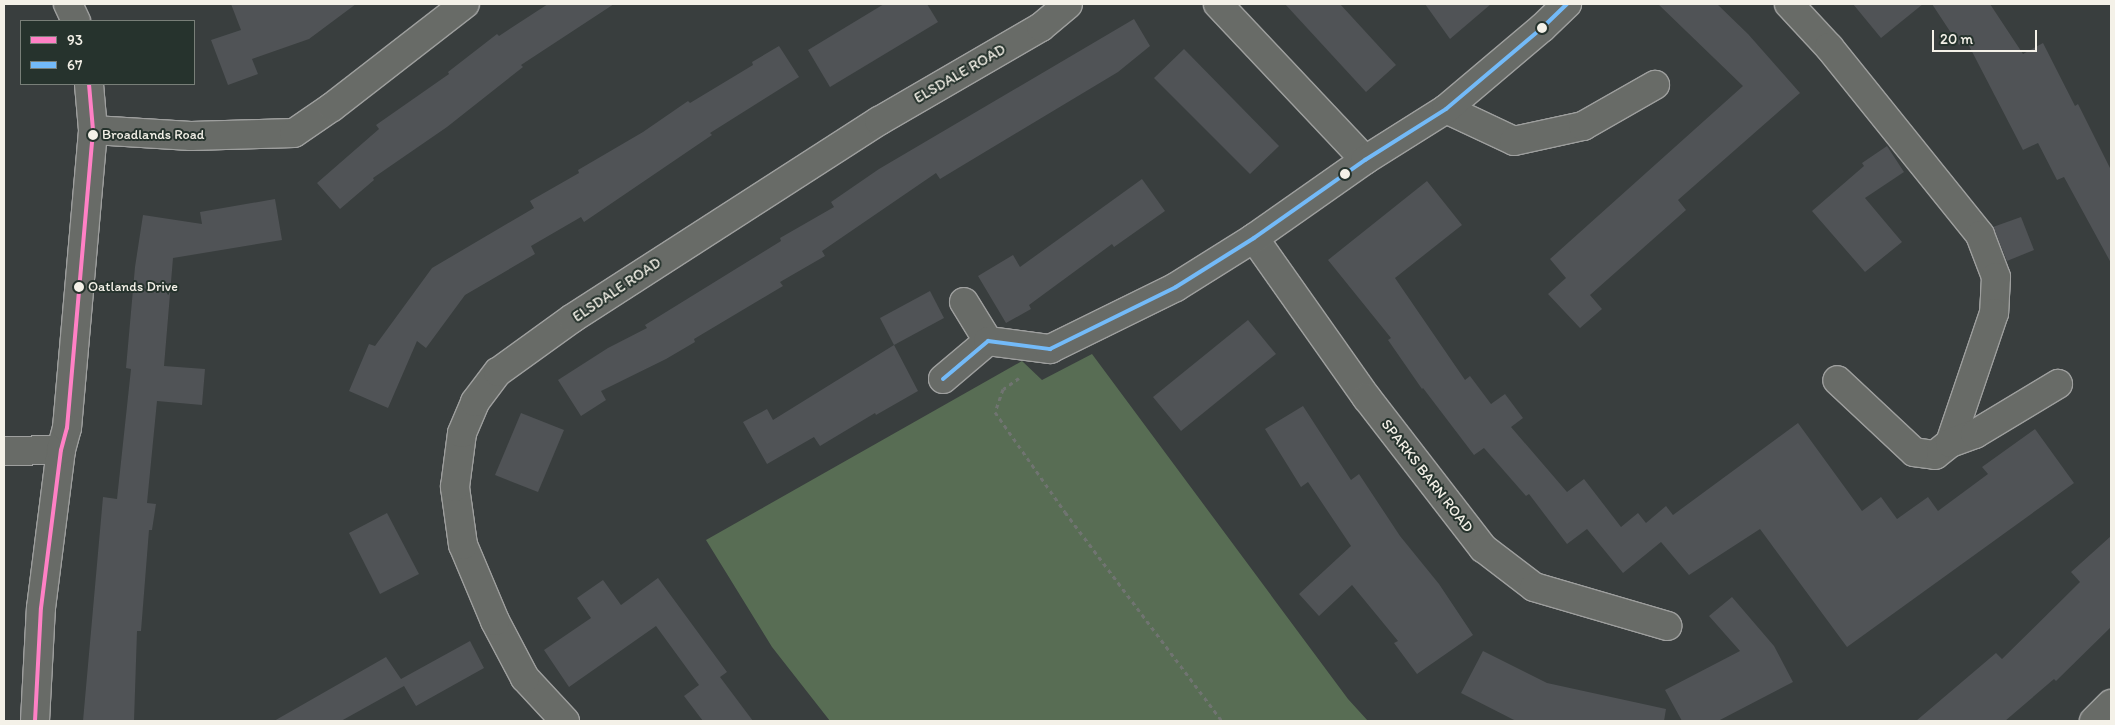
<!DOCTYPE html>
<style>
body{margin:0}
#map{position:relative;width:2115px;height:725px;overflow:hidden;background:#393e3e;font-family:Itim,sans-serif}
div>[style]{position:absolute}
.green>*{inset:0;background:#586d54}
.building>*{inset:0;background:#505356}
.path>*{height:3px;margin-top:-1.5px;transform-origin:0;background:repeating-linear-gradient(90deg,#707471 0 4px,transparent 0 8px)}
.roads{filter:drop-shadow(1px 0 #9e9f9e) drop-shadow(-1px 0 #9e9f9e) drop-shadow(0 1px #9e9f9e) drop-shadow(0 -1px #9e9f9e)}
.minor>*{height:28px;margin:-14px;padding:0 14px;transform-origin:14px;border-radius:14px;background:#686b67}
.bus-1>*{height:4px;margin:-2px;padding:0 2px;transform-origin:2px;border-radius:2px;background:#ff80c5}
.bus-2>*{height:4px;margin:-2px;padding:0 2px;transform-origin:2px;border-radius:2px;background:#73baf8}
.dots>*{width:14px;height:14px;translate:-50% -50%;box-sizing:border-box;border:2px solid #26332d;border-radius:50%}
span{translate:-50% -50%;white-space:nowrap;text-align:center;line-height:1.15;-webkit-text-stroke:4px #26332d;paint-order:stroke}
.bus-label{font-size:14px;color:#f4f1e8}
.left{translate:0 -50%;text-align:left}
.street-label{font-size:15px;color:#f4f1e8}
.frame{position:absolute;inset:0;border:5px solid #f4f1e8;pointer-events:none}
.legend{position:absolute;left:20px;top:20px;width:175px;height:65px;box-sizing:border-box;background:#26332d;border:1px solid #787f78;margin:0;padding:6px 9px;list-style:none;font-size:15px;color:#f4f1e8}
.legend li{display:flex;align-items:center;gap:10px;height:25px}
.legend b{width:25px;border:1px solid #787f78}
.scale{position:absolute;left:1932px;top:30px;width:105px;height:22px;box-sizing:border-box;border:2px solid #f4f1e8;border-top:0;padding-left:6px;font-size:15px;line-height:18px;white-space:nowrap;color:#f4f1e8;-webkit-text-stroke:4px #26332d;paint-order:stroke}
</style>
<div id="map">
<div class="green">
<div style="clip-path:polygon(1092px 354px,1348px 699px,1368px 721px,830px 721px,772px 647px,706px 540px,1022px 361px,1042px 380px)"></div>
</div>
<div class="building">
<div style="clip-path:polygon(231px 4px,356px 4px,309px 39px,252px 59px,258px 74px,228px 85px,211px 40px,241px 30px)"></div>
<div style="clip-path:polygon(548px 4px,614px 4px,521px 65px,523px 67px,447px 127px,373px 178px,374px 180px,340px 209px,317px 183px,379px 129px,376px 125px,449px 74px,448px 72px,497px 34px,499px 36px)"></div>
<div style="clip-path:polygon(884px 4px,927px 4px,938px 22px,830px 87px,808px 50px)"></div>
<div style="clip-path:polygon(1285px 4px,1340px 4px,1396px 65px,1366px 92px)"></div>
<div style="clip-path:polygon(1425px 4px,1491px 4px,1450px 39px)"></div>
<div style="clip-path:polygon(1658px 4px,1717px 4px,1748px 34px,1800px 93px,1678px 200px,1686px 210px,1590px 295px,1602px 309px,1580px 328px,1548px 294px,1566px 278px,1550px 259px,1743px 86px)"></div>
<div style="clip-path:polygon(1853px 4px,1923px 4px,1881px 38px)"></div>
<div style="clip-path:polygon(1932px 4px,1990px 4px,2023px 54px,2043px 43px,2075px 106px,2078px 104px,2111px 170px,2111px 263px,2064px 177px,2057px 180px,2038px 143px,2023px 150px,1966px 40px,1959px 45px)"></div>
<div style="clip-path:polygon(1134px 19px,1150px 46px,1118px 72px,940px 179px,936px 173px,822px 251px,825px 256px,780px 282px,783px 286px,694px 339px,695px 342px,666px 359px,601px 391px,606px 400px,581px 416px,558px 380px,608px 348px,647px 328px,645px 325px,781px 241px,780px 238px,834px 207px,831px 202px,879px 169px)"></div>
<div style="clip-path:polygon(779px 46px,799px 77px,710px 133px,712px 135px,584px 222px,581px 217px,531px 246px,535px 254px,465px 295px,426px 348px,417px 341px,388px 408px,349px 391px,369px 344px,375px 346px,432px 268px,534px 208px,530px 201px,579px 173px,578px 170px,643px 132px,688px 101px,690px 103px,753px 65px,752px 62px)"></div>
<div style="clip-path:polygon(1184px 49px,1279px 146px,1250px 174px,1154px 78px)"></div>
<div style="clip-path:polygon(1887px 146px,1904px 172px,1865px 198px,1902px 242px,1865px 272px,1812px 211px,1864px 166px,1862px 163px)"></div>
<div style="clip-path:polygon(1142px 179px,1165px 211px,1114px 247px,1112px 244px,1029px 305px,1031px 309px,1006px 323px,978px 276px,1013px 255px,1020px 267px)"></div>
<div style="clip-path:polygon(1427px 181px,1462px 225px,1395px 278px,1465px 380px,1470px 376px,1491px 404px,1505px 394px,1523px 418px,1511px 427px,1567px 492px,1584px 479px,1621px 527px,1638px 513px,1646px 523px,1666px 506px,1673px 515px,1798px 423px,1862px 511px,1881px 497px,1897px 519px,1928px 497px,1938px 511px,1988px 474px,1982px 467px,2035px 429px,2074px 483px,1847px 647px,1760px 529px,1689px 575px,1661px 542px,1623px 573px,1587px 529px,1567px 544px,1529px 494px,1526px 496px,1484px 448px,1474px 455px,1423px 388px,1422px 389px,1388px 340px,1391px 338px,1328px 260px)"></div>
<div style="clip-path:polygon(275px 199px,282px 240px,173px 258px,164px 366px,205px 369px,202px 405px,157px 401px,147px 503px,156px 504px,152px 530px,149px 530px,141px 631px,137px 631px,134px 721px,83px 721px,103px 497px,117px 499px,131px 369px,126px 368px,135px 267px,143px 215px,202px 224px,200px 212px)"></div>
<div style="clip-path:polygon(2021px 217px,2034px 250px,2007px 261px,1993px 227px)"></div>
<div style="clip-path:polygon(930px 291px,944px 318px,894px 345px,880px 318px)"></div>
<div style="clip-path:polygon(1248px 320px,1276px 354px,1181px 431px,1153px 397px)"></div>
<div style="clip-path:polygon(894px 345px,918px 391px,876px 415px,875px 413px,820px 446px,814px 437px,767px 464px,743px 422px,767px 409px,773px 420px)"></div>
<div style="clip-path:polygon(1303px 406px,1351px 480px,1359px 474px,1400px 536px,1439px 584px,1473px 635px,1417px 674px,1394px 643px,1398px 641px,1352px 585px,1319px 616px,1299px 594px,1351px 546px,1308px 482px,1301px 487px,1265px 429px)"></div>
<div style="clip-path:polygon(521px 413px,564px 430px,538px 492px,495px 475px)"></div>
<div style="clip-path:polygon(387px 513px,419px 574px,380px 594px,349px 533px)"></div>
<div style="clip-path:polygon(2111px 536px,2111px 627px,2056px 681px,2054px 679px,2005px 721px,1916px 721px,1996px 653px,2002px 659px,2080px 582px,2071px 572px)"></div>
<div style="clip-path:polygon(658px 578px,727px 672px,720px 677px,753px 721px,703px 721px,684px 696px,699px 685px,656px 626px,569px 687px,544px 650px,591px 618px,577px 598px,603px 580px,621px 605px)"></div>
<div style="clip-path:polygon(1732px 597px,1774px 646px,1793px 682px,1718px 721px,1682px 721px,1665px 690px,1740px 651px,1709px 616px)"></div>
<div style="clip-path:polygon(470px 641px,484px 668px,416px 706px,404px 686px,341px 721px,274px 721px,386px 657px,401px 679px)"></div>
<div style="clip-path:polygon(1483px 651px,1547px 683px,1666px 709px,1664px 721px,1516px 721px,1461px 693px)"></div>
</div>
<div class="path">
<div style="left:1019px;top:378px;width:19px;rotate:145deg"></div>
<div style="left:1003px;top:389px;width:24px;rotate:109deg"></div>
<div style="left:995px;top:412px;width:122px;rotate:55deg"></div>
<div style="left:1065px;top:512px;width:261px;rotate:53.1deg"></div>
</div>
<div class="roads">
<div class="minor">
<div style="left:68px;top:4px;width:19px;rotate:65deg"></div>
<div style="left:1218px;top:4px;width:214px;rotate:46.7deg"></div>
<div style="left:1789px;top:4px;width:59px;rotate:47.1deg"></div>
<div style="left:1829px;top:47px;width:241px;rotate:51.2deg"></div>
<div style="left:1980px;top:235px;width:45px;rotate:69.1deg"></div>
<div style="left:1996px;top:277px;width:36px;rotate:93deg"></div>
<div style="left:1994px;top:313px;width:137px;rotate:108.7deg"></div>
<div style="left:1950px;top:443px;width:19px;rotate:141deg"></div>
<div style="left:1935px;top:455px;width:21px;rotate:-172deg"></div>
<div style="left:1914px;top:452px;width:105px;rotate:-136.9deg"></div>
<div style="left:1446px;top:109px;width:75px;rotate:25.2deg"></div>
<div style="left:1514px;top:141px;width:71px;rotate:-12.3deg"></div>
<div style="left:1583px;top:126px;width:83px;rotate:-29.7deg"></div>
<div style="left:93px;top:130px;width:98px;rotate:3.5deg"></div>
<div style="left:191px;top:136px;width:103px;rotate:-1.7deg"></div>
<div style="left:294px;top:133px;width:46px;rotate:-34.4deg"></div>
<div style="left:332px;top:107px;width:168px;rotate:-37.8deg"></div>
<div style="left:1254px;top:238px;width:196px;rotate:54.8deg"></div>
<div style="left:1367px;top:398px;width:190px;rotate:52.3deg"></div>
<div style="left:1483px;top:548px;width:64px;rotate:37.4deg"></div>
<div style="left:1534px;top:587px;width:139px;rotate:16.3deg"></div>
<div style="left:964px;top:302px;width:46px;rotate:58.4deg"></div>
<div style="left:943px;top:379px;width:59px;rotate:-40.2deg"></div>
<div style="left:988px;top:341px;width:63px;rotate:7.4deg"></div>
<div style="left:1050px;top:349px;width:140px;rotate:-26.2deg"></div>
<div style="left:1176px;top:287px;width:92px;rotate:-32.1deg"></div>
<div style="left:1254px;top:238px;width:136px;rotate:-35.1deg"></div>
<div style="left:1365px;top:160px;width:96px;rotate:-32.2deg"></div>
<div style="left:1446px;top:109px;width:126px;rotate:-40.2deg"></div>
<div style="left:1542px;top:28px;width:35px;rotate:-44deg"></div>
<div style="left:1950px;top:443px;width:27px;rotate:-20deg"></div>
<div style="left:1975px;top:434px;width:97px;rotate:-31.1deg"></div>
<div style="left:4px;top:451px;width:57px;rotate:-1deg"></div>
<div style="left:35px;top:721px;width:113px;rotate:-87deg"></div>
<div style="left:41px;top:608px;width:159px;rotate:-82.8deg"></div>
<div style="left:61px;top:450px;width:23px;rotate:-75deg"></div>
<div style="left:67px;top:428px;width:299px;rotate:-85deg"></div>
<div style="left:93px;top:130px;width:46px;rotate:-95deg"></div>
<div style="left:565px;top:721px;width:59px;rotate:-132.9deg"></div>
<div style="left:525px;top:678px;width:64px;rotate:-117.8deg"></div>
<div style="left:495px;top:621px;width:82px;rotate:-112.8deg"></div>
<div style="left:463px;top:545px;width:59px;rotate:-97.9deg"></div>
<div style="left:455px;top:487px;width:54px;rotate:-82.6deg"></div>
<div style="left:462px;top:433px;width:34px;rotate:-67deg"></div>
<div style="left:475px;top:402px;width:38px;rotate:-53deg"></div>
<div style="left:498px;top:372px;width:92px;rotate:-35.8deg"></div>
<div style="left:573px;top:318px;width:364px;rotate:-32.8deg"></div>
<div style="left:879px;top:121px;width:187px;rotate:-30.1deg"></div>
<div style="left:1041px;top:27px;width:35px;rotate:-40deg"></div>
<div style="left:2094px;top:721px;width:24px;rotate:-45deg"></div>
</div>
</div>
<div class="bus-1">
<div style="left:35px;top:721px;width:113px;rotate:-87deg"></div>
<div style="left:41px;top:608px;width:159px;rotate:-82.8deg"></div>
<div style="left:61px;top:450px;width:23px;rotate:-75deg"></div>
<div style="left:67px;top:428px;width:299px;rotate:-85deg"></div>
<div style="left:93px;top:130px;width:46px;rotate:-95deg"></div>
</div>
<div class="bus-2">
<div style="left:943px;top:379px;width:59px;rotate:-40.2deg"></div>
<div style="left:988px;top:341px;width:63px;rotate:7.4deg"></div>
<div style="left:1050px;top:349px;width:140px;rotate:-26.2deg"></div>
<div style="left:1176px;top:287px;width:92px;rotate:-32.1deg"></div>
<div style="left:1254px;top:238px;width:136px;rotate:-35.1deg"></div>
<div style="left:1365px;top:160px;width:96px;rotate:-32.2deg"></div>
<div style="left:1446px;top:109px;width:126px;rotate:-40.2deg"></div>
<div style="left:1542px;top:28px;width:35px;rotate:-44deg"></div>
</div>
<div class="dots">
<div style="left:1542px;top:28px;background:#f4f1e8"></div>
<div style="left:93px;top:135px;background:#f4f1e8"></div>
<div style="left:1345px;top:174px;background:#f4f1e8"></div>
<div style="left:79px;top:287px;background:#f4f1e8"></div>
</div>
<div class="bus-label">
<span class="left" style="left:102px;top:135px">Broadlands Road</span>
<span class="left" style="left:88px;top:287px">Oatlands Drive</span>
</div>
<div class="street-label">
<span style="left:960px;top:74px;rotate:-30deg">ELSDALE ROAD</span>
<span style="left:617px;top:290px;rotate:-34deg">ELSDALE ROAD</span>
<span style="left:1427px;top:476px;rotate:52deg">SPARKS BARN ROAD</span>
</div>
<div class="frame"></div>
<ul class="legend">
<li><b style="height:6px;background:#ff80c5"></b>93</li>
<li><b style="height:6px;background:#73baf8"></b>67</li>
</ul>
<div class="scale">20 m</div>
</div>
